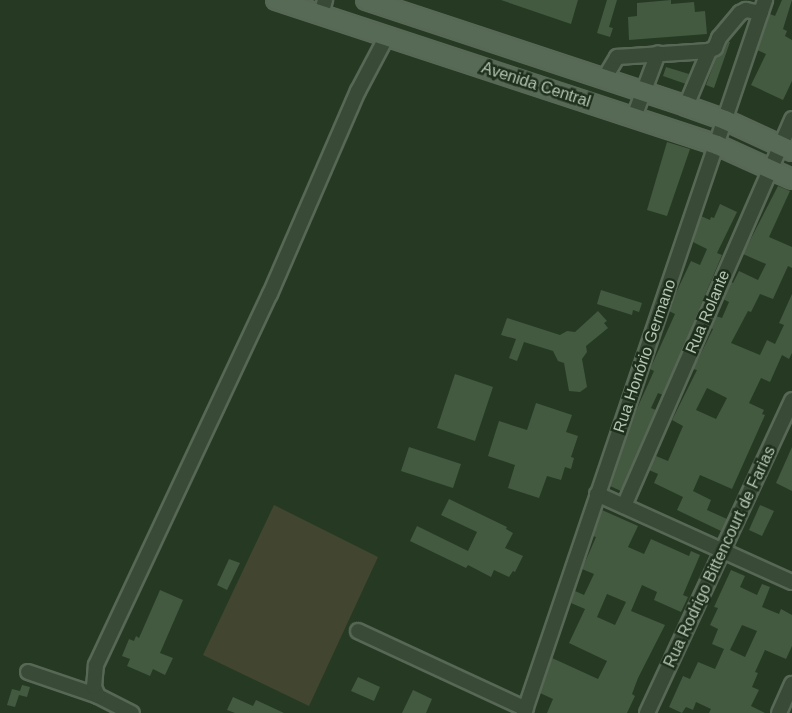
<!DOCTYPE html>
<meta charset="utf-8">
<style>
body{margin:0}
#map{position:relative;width:792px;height:713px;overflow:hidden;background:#263a23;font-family:Helvetica,sans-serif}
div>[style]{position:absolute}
.green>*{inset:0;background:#424630}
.building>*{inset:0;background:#435940}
.roads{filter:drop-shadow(2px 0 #576855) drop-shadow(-2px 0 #576855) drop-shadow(0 2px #576855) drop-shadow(0 -2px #576855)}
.minor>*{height:14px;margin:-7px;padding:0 7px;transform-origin:7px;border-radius:7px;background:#394a37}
.major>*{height:18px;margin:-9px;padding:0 9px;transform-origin:9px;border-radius:9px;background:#576a55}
span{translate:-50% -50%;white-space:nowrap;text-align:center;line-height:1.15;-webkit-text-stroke:5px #1e2f1c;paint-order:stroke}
.street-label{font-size:16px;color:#b4c6b2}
</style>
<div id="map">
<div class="green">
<div style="clip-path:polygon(274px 505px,378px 557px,309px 706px,203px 655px)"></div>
</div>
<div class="building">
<div style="clip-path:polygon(501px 0,578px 0,571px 24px)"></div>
<div style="clip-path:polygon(607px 0,617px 0,609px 27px,613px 28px,610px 37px,597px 33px)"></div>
<div style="clip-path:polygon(671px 0,671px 4px,694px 2px,695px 12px,705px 11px,707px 34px,629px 40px,628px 17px,637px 16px,637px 3px)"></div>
<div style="clip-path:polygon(782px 0,792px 0,783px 29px,787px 31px,785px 36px,792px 40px,792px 81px,783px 100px,751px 85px,766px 54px,757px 50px,770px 14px,775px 16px)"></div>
<div style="clip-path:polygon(728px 42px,730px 42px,714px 88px,706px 85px,716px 58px,723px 52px)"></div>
<div style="clip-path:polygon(666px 67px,689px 74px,686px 84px,663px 76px)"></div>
<div style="clip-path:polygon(667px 142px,690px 149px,667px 216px,647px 210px)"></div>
<div style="clip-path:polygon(evenodd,778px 186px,790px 191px,769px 237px,792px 247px,792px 268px,788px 266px,773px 299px,760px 294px,751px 312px,748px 311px,731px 343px,760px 355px,767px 340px,775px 344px,784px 325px,779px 323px,792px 294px,792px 353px,789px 359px,782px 355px,770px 382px,761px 378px,749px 403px,764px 410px,762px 414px,765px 415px,732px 489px,700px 475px,693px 491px,711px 500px,707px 510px,727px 519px,721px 531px,677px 510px,683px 497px,654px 483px,658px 474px,649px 470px,656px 456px,668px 461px,683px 426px,672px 420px,697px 370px,693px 369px,713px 329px,711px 328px,716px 316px,722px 318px,729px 302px,723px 299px,731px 282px,733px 283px,739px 271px,758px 280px,766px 264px,743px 254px,778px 186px,707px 388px,727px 398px,716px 419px,696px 410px,707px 388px)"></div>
<div style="clip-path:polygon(720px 204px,737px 212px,717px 253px,722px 255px,663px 395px,658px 393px,651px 408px,656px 410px,621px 491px,610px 486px,634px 415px,654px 371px,650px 369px,675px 314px,669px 311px,675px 295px,691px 261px,700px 265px,707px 249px,693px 242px,701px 216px,710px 220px,711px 217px,714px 218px)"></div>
<div style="clip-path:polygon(601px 290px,642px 303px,639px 312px,633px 310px,632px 315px,597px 304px)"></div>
<div style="clip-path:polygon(598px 311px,607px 321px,604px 323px,608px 328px,586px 346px,587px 352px,582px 359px,587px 387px,580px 392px,569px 391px,564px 363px,558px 361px,553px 351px,524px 342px,517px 361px,509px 358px,516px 339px,501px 335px,507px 318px,560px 335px,567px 331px,575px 332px)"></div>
<div style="clip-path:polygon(455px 374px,493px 387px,475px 441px,437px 428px)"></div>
<div style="clip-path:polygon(536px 403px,572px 415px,566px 432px,578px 436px,571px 457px,574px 458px,571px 469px,565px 467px,561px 480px,547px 476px,539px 498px,508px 488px,515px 465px,488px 456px,499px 421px,527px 430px)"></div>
<div style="clip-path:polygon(409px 447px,461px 464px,453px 488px,401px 471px)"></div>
<div style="clip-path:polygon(792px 447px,792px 491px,776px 483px)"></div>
<div style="clip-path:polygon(449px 499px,507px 527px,506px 529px,513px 533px,505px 548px,523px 556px,515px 572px,513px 571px,509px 577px,494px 570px,491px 577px,468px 565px,466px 568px,410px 541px,417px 526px,468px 551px,477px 532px,441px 515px)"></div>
<div style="clip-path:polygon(760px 505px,774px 511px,762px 536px,749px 530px)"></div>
<div style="clip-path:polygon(evenodd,602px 510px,638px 526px,628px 547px,644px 554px,651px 539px,689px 556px,691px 551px,700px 555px,683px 595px,688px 597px,681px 612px,654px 600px,657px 592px,642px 585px,631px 611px,665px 625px,638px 678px,632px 694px,635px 696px,627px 713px,547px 713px,553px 699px,540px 693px,552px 658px,598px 679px,607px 661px,569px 643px,585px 609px,571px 603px,575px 591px,584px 595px,594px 574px,582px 569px,596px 537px,593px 536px,602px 510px,607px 594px,626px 602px,615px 625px,597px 617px,607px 594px)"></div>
<div style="clip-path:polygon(229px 559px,240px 563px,227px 590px,217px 585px)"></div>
<div style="clip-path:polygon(evenodd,731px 570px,745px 576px,740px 587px,757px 595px,762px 584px,770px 587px,762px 607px,779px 614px,781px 609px,792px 615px,792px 646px,786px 659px,765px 650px,755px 672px,758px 673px,752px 687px,759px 690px,751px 706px,765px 713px,709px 713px,711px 709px,696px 702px,693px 710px,686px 707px,682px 713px,669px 707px,683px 676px,690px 679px,698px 662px,715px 669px,724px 649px,712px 644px,718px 629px,710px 625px,718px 608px,714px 607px,731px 570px,742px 625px,757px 631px,745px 657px,730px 650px,742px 625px)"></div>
<div style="clip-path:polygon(160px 590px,183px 600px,160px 653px,173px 658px,165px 675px,153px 669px,150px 676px,127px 666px,130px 659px,122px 656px,129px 639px,134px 641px,136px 636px,139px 638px)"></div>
<div style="clip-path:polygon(358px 677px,380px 687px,374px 701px,351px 691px)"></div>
<div style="clip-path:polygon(22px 685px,30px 687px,27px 697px,19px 695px,15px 707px,7px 705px,12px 689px,20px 691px)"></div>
<div style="clip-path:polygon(413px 690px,432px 699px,426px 713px,402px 713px)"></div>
<div style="clip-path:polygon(233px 697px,253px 706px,256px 700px,284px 713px,235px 713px,227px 710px)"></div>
</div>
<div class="roads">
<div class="minor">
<div style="left:321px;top:15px;width:16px;rotate:-75deg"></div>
<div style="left:604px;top:79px;width:26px;rotate:-59deg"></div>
<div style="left:617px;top:57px;width:92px;rotate:-3.7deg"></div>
<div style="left:709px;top:51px;width:7px;rotate:-27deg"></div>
<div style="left:715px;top:48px;width:11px;rotate:-68deg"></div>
<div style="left:719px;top:38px;width:33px;rotate:-50deg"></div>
<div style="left:740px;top:13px;width:7px;rotate:-27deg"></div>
<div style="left:746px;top:10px;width:15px;rotate:11deg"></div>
<div style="left:686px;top:106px;width:60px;rotate:-67.3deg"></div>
<div style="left:634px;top:117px;width:68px;rotate:-69.4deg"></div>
<div style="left:597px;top:494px;width:214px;rotate:24.3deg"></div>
<div style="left:624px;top:506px;width:422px;rotate:-66.5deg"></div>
<div style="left:358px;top:631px;width:185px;rotate:24.9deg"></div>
<div style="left:28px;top:672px;width:74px;rotate:18.9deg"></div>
<div style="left:98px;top:696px;width:38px;rotate:27deg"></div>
<div style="left:98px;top:696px;width:10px;rotate:-114deg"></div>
<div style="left:94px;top:687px;width:22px;rotate:-85deg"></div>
<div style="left:96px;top:665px;width:410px;rotate:-64.9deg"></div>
<div style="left:270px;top:294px;width:221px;rotate:-66.6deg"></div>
<div style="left:358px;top:91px;width:62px;rotate:-62.2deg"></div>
<div style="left:524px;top:713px;width:753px;rotate:-71.32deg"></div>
<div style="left:647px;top:713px;width:345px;rotate:-65.1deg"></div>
<div style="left:779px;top:713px;width:32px;rotate:-66deg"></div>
</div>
<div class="major">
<div style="left:276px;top:0;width:464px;rotate:18.2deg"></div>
<div style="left:717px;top:145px;width:82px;rotate:24.4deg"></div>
<div style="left:366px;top:0;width:337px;rotate:18.3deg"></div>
<div style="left:686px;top:106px;width:41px;rotate:19.7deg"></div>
<div style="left:725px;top:120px;width:74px;rotate:24.8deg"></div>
</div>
</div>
<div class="street-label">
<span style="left:536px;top:85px;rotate:18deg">Avenida Central</span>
<span style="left:708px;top:312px;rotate:-67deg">Rua Rolante</span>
<span style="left:645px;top:356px;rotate:-71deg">Rua Honório Germano</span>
<span style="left:720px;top:557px;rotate:-65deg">Rua Rodrigo Bittencourt de Farias</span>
</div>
</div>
